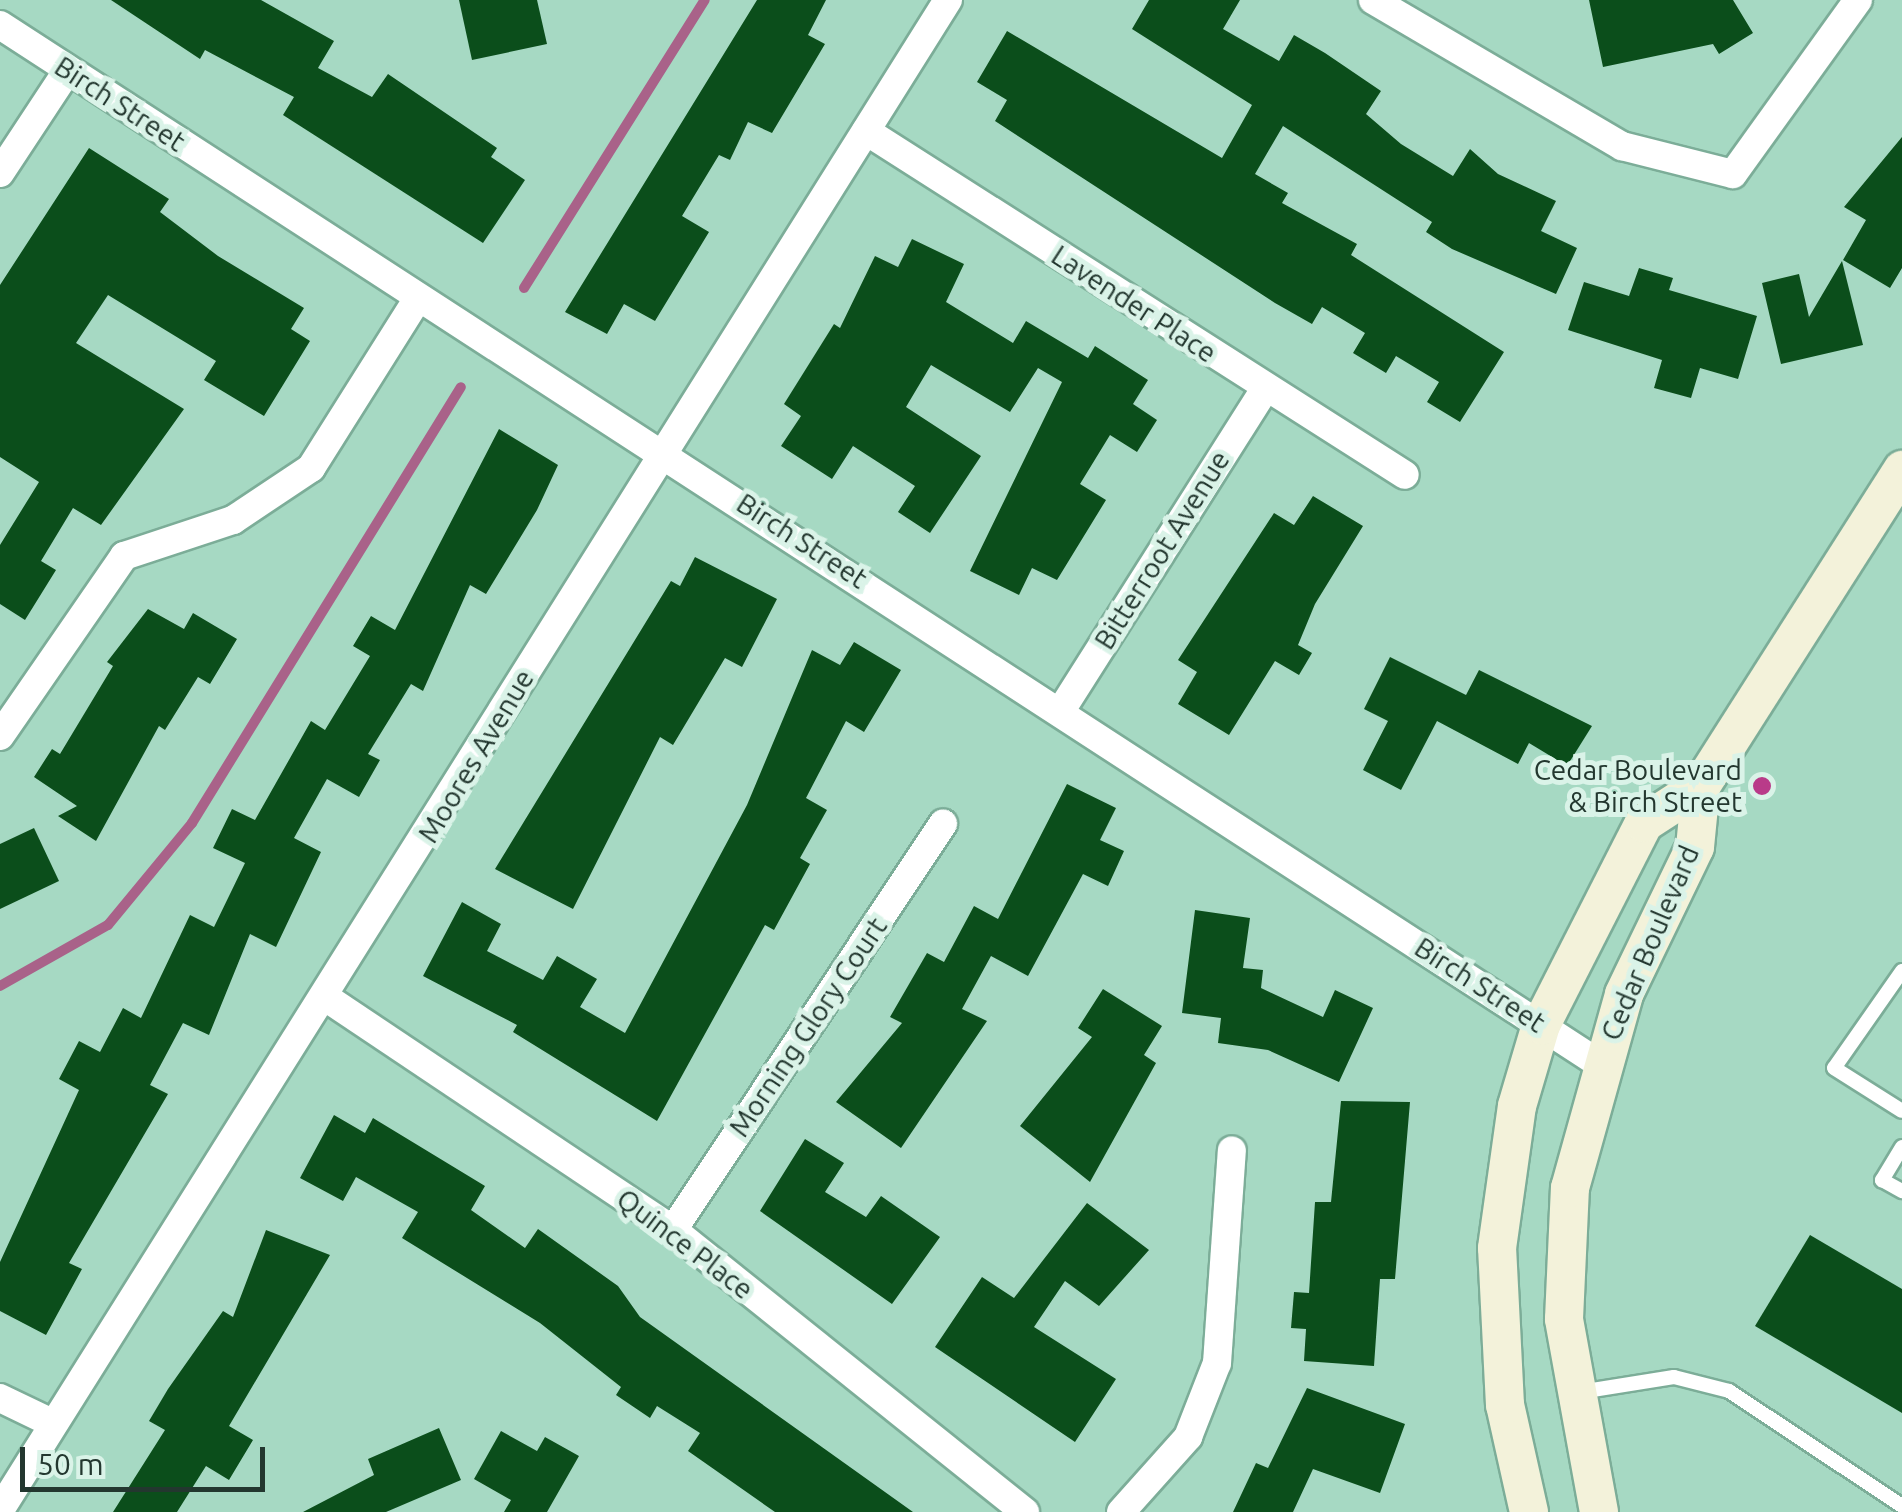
<!DOCTYPE html>
<style>
body{margin:0}
#map{position:relative;width:1902px;height:1512px;overflow:hidden;background:#a6d9c3;font-family:Ubuntu,sans-serif}
div>[style]{position:absolute}
.stream>*{height:10px;margin:-5px;padding:0 5px;transform-origin:5px;border-radius:5px;background:#a96289}
.building>*{inset:0;background:#0b4e1b}
.roads{filter:drop-shadow(2px 0 #7cad98) drop-shadow(-2px 0 #7cad98) drop-shadow(0 2px #7cad98) drop-shadow(0 -2px #7cad98)}
.service>*{height:14px;margin:-7px;padding:0 7px;transform-origin:7px;border-radius:7px;background:#fff}
.minor>*{height:28px;margin:-14px;padding:0 14px;transform-origin:14px;border-radius:14px;background:#fff}
.secondary>*{height:38px;margin:-19px;padding:0 19px;transform-origin:19px;border-radius:19px;background:#f3f2da}
.dots>*{width:28px;height:28px;translate:-50% -50%;box-sizing:border-box;border:5px solid #daf3e8;border-radius:50%}
span{translate:-50% -50%;white-space:nowrap;text-align:center;line-height:1.15;-webkit-text-stroke:10px #daf3e8;paint-order:stroke}
.street-label{font-size:28px;color:#23372f}
.poi-label{font-size:28px;color:#23372f}
.right{translate:-100% -50%;text-align:right}
.scale{position:absolute;left:20px;top:1447px;width:245px;height:45px;box-sizing:border-box;border:5px solid #23372f;border-top:0;padding-left:12px;font-size:30px;line-height:35px;white-space:nowrap;color:#23372f;-webkit-text-stroke:8px #daf3e8;paint-order:stroke}
</style>
<div id="map">
<div class="stream">
<div style="left:524px;top:288px;width:340px;rotate:-57.9deg"></div>
<div style="left:0;top:986px;width:124px;rotate:-29.5deg"></div>
<div style="left:108px;top:925px;width:132px;rotate:-50.5deg"></div>
<div style="left:192px;top:823px;width:512px;rotate:-58.33deg"></div>
</div>
<div class="building">
<div style="clip-path:polygon(111px 0,261px 0,334px 41px,318px 68px,372px 97px,388px 74px,497px 148px,491px 157px,525px 180px,483px 243px,283px 115px,294px 97px,205px 50px,200px 59px)"></div>
<div style="clip-path:polygon(459px 0,537px 0,547px 44px,472px 60px)"></div>
<div style="clip-path:polygon(757px 0,826px 0,808px 35px,825px 44px,772px 133px,748px 122px,730px 160px,719px 155px,682px 216px,709px 232px,655px 321px,624px 304px,607px 334px,565px 312px)"></div>
<div style="clip-path:polygon(1149px 0,1240px 0,1223px 29px,1279px 61px,1294px 35px,1325px 53px,1381px 91px,1366px 114px,1401px 144px,1453px 176px,1470px 149px,1498px 174px,1556px 201px,1541px 231px,1577px 248px,1556px 294px,1452px 249px,1426px 232px,1432px 222px,1283px 126px,1255px 174px,1288px 193px,1282px 203px,1357px 244px,1351px 255px,1504px 352px,1460px 422px,1427px 402px,1439px 382px,1396px 356px,1386px 373px,1353px 353px,1365px 333px,1322px 307px,1312px 324px,1275px 303px,995px 121px,1007px 100px,977px 82px,1007px 31px,1222px 158px,1252px 105px,1132px 29px)"></div>
<div style="clip-path:polygon(1589px 0,1733px 0,1753px 33px,1719px 54px,1713px 44px,1603px 67px)"></div>
<div style="clip-path:polygon(1902px 137px,1902px 268px,1890px 288px,1843px 260px,1866px 220px,1844px 207px)"></div>
<div style="clip-path:polygon(89px 148px,169px 199px,160px 212px,218px 256px,304px 308px,291px 329px,310px 341px,264px 416px,204px 380px,216px 361px,108px 295px,76px 343px,184px 409px,101px 525px,73px 508px,41px 561px,56px 570px,25px 620px,0 604px,0 545px,39px 482px,0 457px,0 285px)"></div>
<div style="clip-path:polygon(912px 239px,964px 264px,946px 302px,1013px 343px,1026px 321px,1088px 358px,1095px 346px,1148px 380px,1133px 404px,1157px 420px,1137px 452px,1110px 435px,1080px 484px,1106px 500px,1057px 580px,1032px 568px,1019px 595px,970px 571px,1062px 382px,1038px 368px,1010px 412px,931px 365px,906px 407px,981px 456px,930px 533px,898px 512px,915px 486px,853px 446px,832px 479px,781px 446px,801px 416px,784px 404px,834px 324px,840px 328px,875px 256px,898px 267px)"></div>
<div style="clip-path:polygon(1842px 261px,1863px 345px,1781px 364px,1762px 283px,1799px 274px,1809px 317px)"></div>
<div style="clip-path:polygon(1639px 268px,1673px 278px,1669px 290px,1757px 316px,1738px 379px,1700px 368px,1691px 398px,1654px 388px,1662px 360px,1568px 330px,1584px 282px,1629px 296px)"></div>
<div style="clip-path:polygon(499px 429px,558px 465px,537px 510px,486px 594px,470px 585px,423px 691px,411px 684px,368px 754px,380px 760px,359px 797px,327px 779px,294px 838px,321px 852px,276px 947px,250px 934px,209px 1035px,183px 1023px,150px 1085px,168px 1094px,69px 1263px,82px 1269px,46px 1335px,0 1311px,0 1262px,79px 1090px,59px 1079px,79px 1041px,100px 1052px,123px 1008px,141px 1018px,190px 915px,214px 927px,245px 863px,213px 848px,232px 809px,255px 820px,311px 721px,325px 730px,370px 656px,353px 646px,371px 616px,395px 630px)"></div>
<div style="clip-path:polygon(1313px 496px,1363px 526px,1315px 604px,1298px 645px,1312px 653px,1299px 675px,1275px 661px,1229px 735px,1178px 704px,1197px 672px,1178px 660px,1274px 513px,1294px 525px)"></div>
<div style="clip-path:polygon(695px 557px,777px 599px,742px 667px,725px 658px,673px 745px,660px 737px,573px 909px,495px 869px,671px 581px,680px 586px)"></div>
<div style="clip-path:polygon(148px 609px,184px 629px,193px 613px,237px 639px,210px 684px,198px 677px,165px 730px,159px 726px,96px 841px,58px 816px,77px 806px,34px 777px,52px 749px,60px 754px,113px 666px,107px 662px)"></div>
<div style="clip-path:polygon(854px 642px,901px 670px,864px 732px,846px 721px,806px 798px,827px 810px,800px 858px,810px 864px,774px 930px,765px 925px,657px 1121px,513px 1032px,517px 1025px,423px 976px,462px 902px,501px 924px,487px 951px,543px 980px,557px 956px,597px 979px,580px 1007px,625px 1033px,747px 805px,812px 650px,840px 665px)"></div>
<div style="clip-path:polygon(1390px 657px,1466px 695px,1479px 670px,1592px 726px,1567px 766px,1529px 743px,1518px 764px,1437px 721px,1401px 790px,1363px 770px,1388px 721px,1364px 709px)"></div>
<div style="clip-path:polygon(1067px 784px,1116px 808px,1100px 840px,1124px 851px,1108px 886px,1083px 874px,1028px 976px,991px 956px,962px 1009px,987px 1021px,901px 1148px,836px 1102px,902px 1023px,890px 1017px,927px 953px,944px 962px,974px 906px,998px 919px)"></div>
<div style="clip-path:polygon(34px 828px,59px 881px,0 909px,0 844px)"></div>
<div style="clip-path:polygon(1195px 910px,1250px 918px,1243px 968px,1263px 970px,1261px 988px,1323px 1017px,1335px 990px,1373px 1008px,1339px 1082px,1268px 1050px,1218px 1043px,1221px 1018px,1182px 1013px)"></div>
<div style="clip-path:polygon(1103px 989px,1162px 1026px,1144px 1055px,1156px 1063px,1090px 1182px,1020px 1126px,1092px 1037px,1078px 1028px)"></div>
<div style="clip-path:polygon(1341px 1101px,1410px 1102px,1395px 1279px,1380px 1279px,1374px 1366px,1304px 1361px,1306px 1329px,1291px 1328px,1294px 1292px,1309px 1293px,1315px 1202px,1331px 1202px)"></div>
<div style="clip-path:polygon(334px 1115px,365px 1133px,373px 1118px,485px 1186px,471px 1210px,525px 1248px,538px 1229px,618px 1286px,640px 1317px,913px 1512px,775px 1512px,688px 1451px,700px 1433px,657px 1406px,650px 1418px,616px 1395px,621px 1387px,540px 1323px,402px 1238px,418px 1212px,356px 1177px,343px 1201px,300px 1178px)"></div>
<div style="clip-path:polygon(805px 1139px,844px 1163px,825px 1192px,866px 1217px,881px 1196px,940px 1237px,892px 1304px,760px 1211px)"></div>
<div style="clip-path:polygon(1087px 1203px,1149px 1250px,1099px 1306px,1065px 1281px,1034px 1327px,1116px 1379px,1075px 1442px,935px 1347px,982px 1277px,1014px 1298px)"></div>
<div style="clip-path:polygon(266px 1230px,330px 1255px,229px 1426px,253px 1440px,229px 1480px,206px 1466px,177px 1512px,113px 1512px,165px 1430px,149px 1421px,168px 1389px,223px 1311px,233px 1317px)"></div>
<div style="clip-path:polygon(1810px 1235px,1902px 1289px,1902px 1413px,1755px 1326px)"></div>
<div style="clip-path:polygon(1307px 1388px,1405px 1424px,1380px 1493px,1313px 1469px,1293px 1512px,1233px 1512px,1256px 1463px,1268px 1468px)"></div>
<div style="clip-path:polygon(439px 1428px,461px 1480px,386px 1512px,303px 1512px,374px 1475px,368px 1459px)"></div>
<div style="clip-path:polygon(501px 1431px,537px 1451px,545px 1437px,579px 1456px,547px 1512px,504px 1512px,511px 1500px,474px 1479px)"></div>
</div>
<div class="roads">
<div class="service">
<div style="left:1902px;top:971px;width:118px;rotate:125deg"></div>
<div style="left:1834px;top:1068px;width:80px;rotate:32.3deg"></div>
<div style="left:1902px;top:1147px;width:39px;rotate:121deg"></div>
<div style="left:1882px;top:1180px;width:23px;rotate:29deg"></div>
<div style="left:1580px;top:1392px;width:95px;rotate:-9.1deg"></div>
<div style="left:1674px;top:1377px;width:57px;rotate:14.3deg"></div>
<div style="left:1729px;top:1391px;width:208px;rotate:33.6deg"></div>
</div>
<div class="minor">
<div style="left:1373px;top:0;width:289px;rotate:30.4deg"></div>
<div style="left:1622px;top:146px;width:114px;rotate:14.2deg"></div>
<div style="left:1733px;top:174px;width:214px;rotate:-54.3deg"></div>
<div style="left:0;top:25px;width:1908px;rotate:33deg"></div>
<div style="left:866px;top:131px;width:639px;rotate:32.55deg"></div>
<div style="left:0;top:173px;width:123px;rotate:-56.6deg"></div>
<div style="left:1060px;top:712px;width:383px;rotate:-57.6deg"></div>
<div style="left:0;top:736px;width:219px;rotate:-55.4deg"></div>
<div style="left:124px;top:556px;width:115px;rotate:-18.3deg"></div>
<div style="left:233px;top:520px;width:94px;rotate:-33.7deg"></div>
<div style="left:311px;top:468px;width:199px;rotate:-57.8deg"></div>
<div style="left:328px;top:999px;width:415px;rotate:33.8deg"></div>
<div style="left:673px;top:1230px;width:451px;rotate:38.7deg"></div>
<div style="left:673px;top:1230px;width:488px;rotate:-56.4deg"></div>
<div style="left:0;top:1398px;width:58px;rotate:25.7deg"></div>
<div style="left:0;top:1510px;width:1783px;rotate:-57.88deg"></div>
<div style="left:1121px;top:1512px;width:101px;rotate:-48.2deg"></div>
<div style="left:1188px;top:1437px;width:79px;rotate:-68.6deg"></div>
<div style="left:1217px;top:1363px;width:213px;rotate:-86deg"></div>
</div>
<div class="secondary">
<div style="left:1529px;top:1512px;width:110px;rotate:-102.6deg"></div>
<div style="left:1505px;top:1405px;width:157px;rotate:-92.9deg"></div>
<div style="left:1497px;top:1248px;width:143px;rotate:-82deg"></div>
<div style="left:1517px;top:1106px;width:84px;rotate:-73.5deg"></div>
<div style="left:1541px;top:1025px;width:227px;rotate:-63deg"></div>
<div style="left:1644px;top:823px;width:68px;rotate:-33deg"></div>
<div style="left:1701px;top:786px;width:375px;rotate:-57.5deg"></div>
<div style="left:1599px;top:1512px;width:196px;rotate:-100.3deg"></div>
<div style="left:1564px;top:1319px;width:131px;rotate:-87.4deg"></div>
<div style="left:1570px;top:1188px;width:201px;rotate:-74.4deg"></div>
<div style="left:1624px;top:994px;width:163px;rotate:-64.2deg"></div>
<div style="left:1695px;top:847px;width:61px;rotate:-84.4deg"></div>
</div>
</div>
<div class="dots">
<div style="left:1762px;top:786px;background:#b93b89"></div>
</div>
<div class="street-label">
<span style="left:120px;top:104px;rotate:33deg">Birch Street</span>
<span style="left:1134px;top:304px;rotate:33deg">Lavender Place</span>
<span style="left:802px;top:541px;rotate:33deg">Birch Street</span>
<span style="left:1162px;top:550px;rotate:-58deg">Bitterroot Avenue</span>
<span style="left:476px;top:756px;rotate:-59deg">Moores Avenue</span>
<span style="left:1650px;top:943px;rotate:-67deg">Cedar Boulevard</span>
<span style="left:1480px;top:985px;rotate:33deg">Birch Street</span>
<span style="left:808px;top:1027px;rotate:-56deg">Morning Glory Court</span>
<span style="left:685px;top:1244px;rotate:37deg">Quince Place</span>
</div>
<div class="poi-label">
<span class="right" style="left:1742px;top:786px">Cedar Boulevard<br>&amp; Birch Street</span>
</div>
<div class="scale">50 m</div>
</div>
